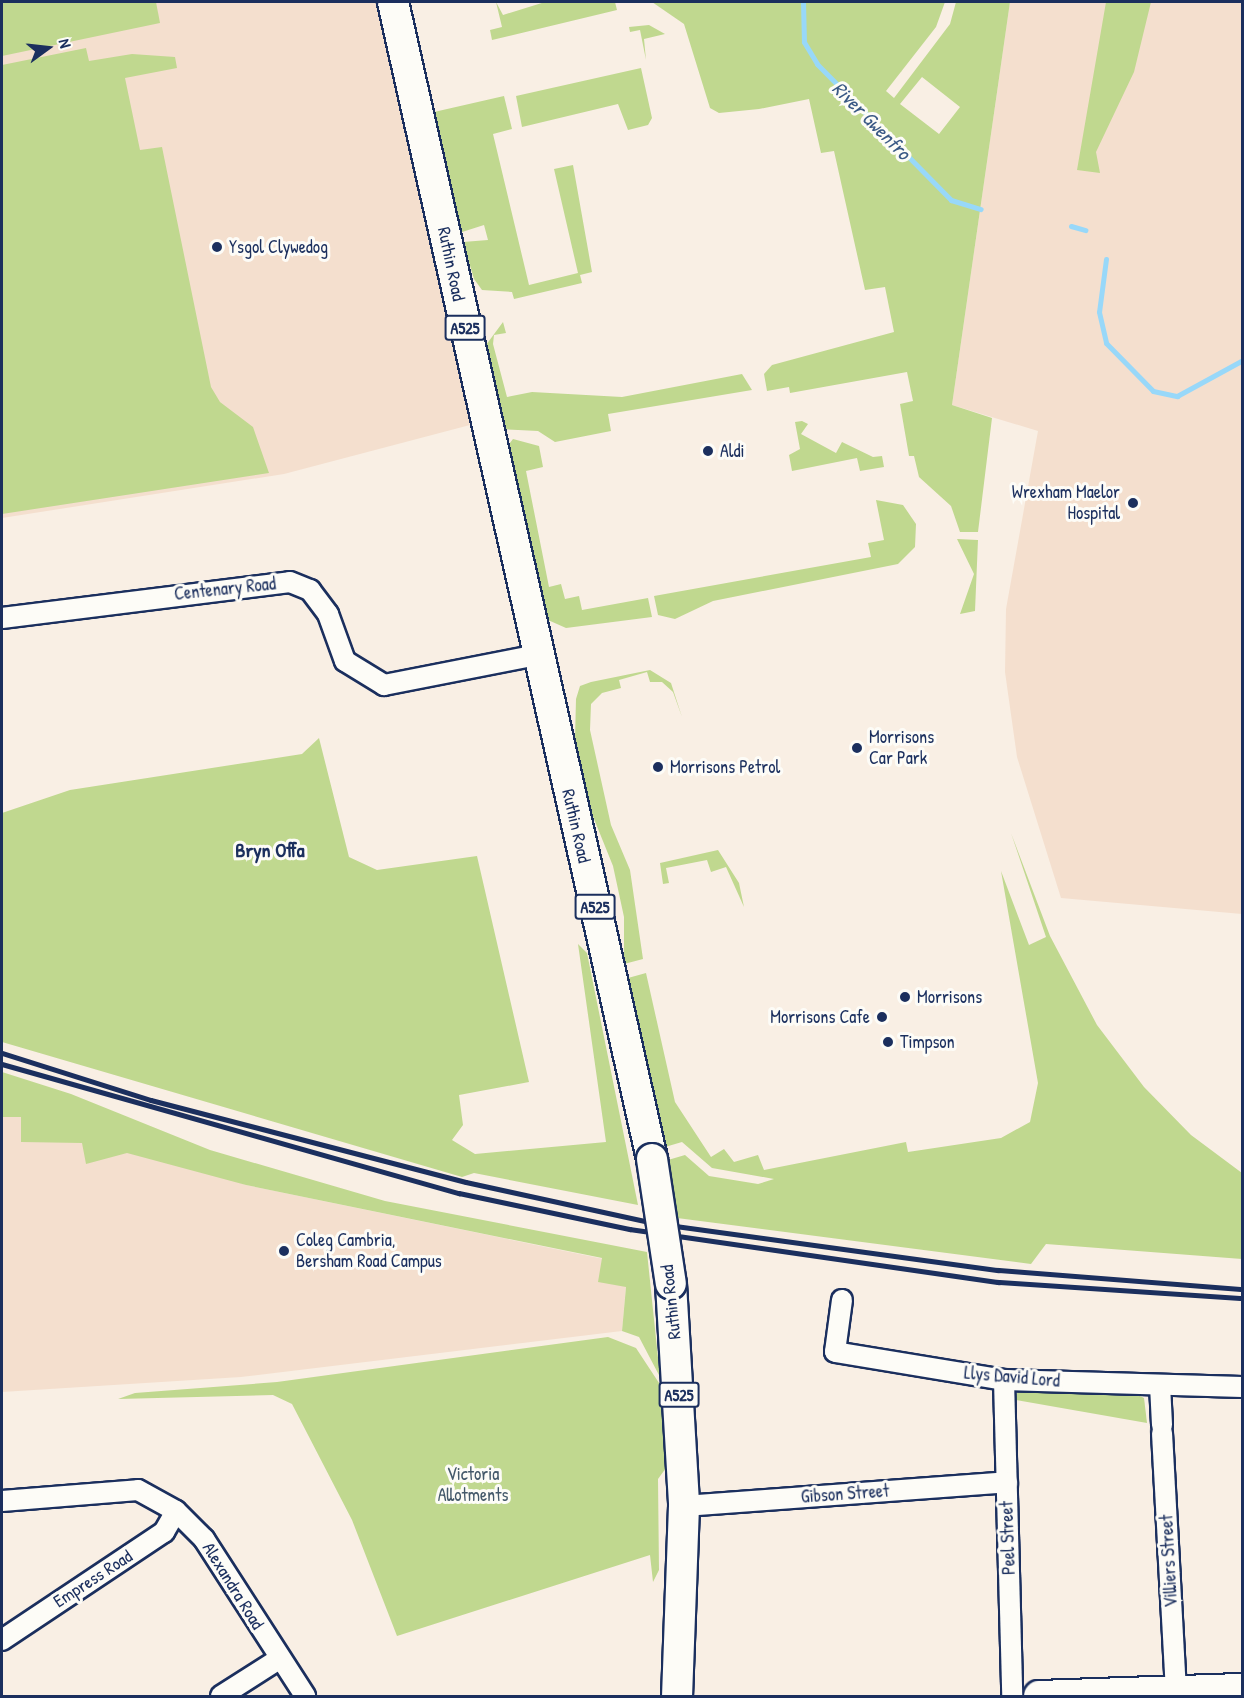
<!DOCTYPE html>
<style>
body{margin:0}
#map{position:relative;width:1244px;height:1698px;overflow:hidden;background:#f9efe4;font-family:"Patrick Hand",sans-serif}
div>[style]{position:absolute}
.built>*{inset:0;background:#f4dfce}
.green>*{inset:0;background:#c0d88f}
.stream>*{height:5px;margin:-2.5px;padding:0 2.5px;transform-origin:2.5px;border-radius:2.5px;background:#98d8f9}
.roads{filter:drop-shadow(2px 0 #1b2f5e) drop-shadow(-2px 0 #1b2f5e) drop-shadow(0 2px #1b2f5e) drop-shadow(0 -2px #1b2f5e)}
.street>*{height:20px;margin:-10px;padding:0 10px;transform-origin:10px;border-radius:10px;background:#fdfcf7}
.primary>*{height:30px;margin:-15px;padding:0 15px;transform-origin:15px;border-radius:15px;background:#fdfcf7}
.rail>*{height:4.5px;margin:-2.25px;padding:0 2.25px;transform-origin:2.25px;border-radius:2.25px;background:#1b2f5e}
.bridges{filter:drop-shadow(2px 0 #1b2f5e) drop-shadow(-2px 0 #1b2f5e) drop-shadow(0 2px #1b2f5e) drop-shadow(0 -2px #1b2f5e)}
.primary-bridge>*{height:30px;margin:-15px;padding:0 15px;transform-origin:15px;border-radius:15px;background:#fdfcf7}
.dots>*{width:16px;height:16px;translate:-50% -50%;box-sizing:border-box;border:3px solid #fdfcf7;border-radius:50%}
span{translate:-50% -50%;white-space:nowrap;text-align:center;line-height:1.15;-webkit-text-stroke:6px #fdfcf7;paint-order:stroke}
.shield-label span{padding:2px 4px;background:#fdfcf7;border:2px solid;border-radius:4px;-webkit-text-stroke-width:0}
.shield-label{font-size:16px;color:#1b2f5e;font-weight:700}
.poi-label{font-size:18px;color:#1b2f5e}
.left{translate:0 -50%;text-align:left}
.right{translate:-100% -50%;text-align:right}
.street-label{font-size:18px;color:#1b2f5e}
.park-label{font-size:18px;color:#44596a}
.water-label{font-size:20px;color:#3a5985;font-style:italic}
.neighbourhood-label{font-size:20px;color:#1b2f5e;font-weight:700}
.frame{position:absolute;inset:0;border:3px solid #1b2f5e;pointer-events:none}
.north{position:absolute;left:18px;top:18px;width:60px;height:60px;-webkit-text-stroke:4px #fdfcf7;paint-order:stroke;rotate:75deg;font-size:16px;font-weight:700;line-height:24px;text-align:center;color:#1b2f5e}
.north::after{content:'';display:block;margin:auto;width:21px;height:27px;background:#1b2f5e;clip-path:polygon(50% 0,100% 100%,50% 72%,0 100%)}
</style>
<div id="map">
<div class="built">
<div style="clip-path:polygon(2px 2px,378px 2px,470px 425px,284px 474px,2px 518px)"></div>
<div style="clip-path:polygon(1010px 2px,1242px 2px,1242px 914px,1061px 898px,1017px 757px,1005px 672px,1006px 609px,1038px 431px,952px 405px)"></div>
<div style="clip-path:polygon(2px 1098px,246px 1185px,628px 1264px,622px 1331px,241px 1377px,2px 1392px)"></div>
</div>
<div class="green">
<div style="clip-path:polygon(2px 2px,156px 2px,160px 23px,2px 56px)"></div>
<div style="clip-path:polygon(496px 2px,503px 15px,545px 2px,615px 2px,617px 10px,492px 40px,490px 30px,502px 27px)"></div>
<div style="clip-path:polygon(evenodd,652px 2px,945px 2px,936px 27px,886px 91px,894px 98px,950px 24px,956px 2px,1010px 2px,952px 405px,992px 418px,978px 532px,960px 532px,951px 506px,919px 477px,914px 456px,909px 456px,900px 404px,913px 401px,907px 372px,790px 393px,789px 387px,767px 391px,764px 374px,772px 365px,894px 332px,885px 287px,865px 290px,834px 151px,821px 153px,809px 99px,759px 109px,719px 113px,710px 108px,684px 24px,652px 2px,922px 77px,960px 107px,939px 134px,900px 104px,922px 77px)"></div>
<div style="clip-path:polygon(1106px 2px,1151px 2px,1134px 72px,1096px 152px,1100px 173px,1077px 170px)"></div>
<div style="clip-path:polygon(649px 25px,665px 34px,644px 39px,646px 60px,640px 30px,630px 32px,629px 27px)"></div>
<div style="clip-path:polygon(86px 48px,89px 61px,132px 54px,175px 57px,177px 68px,125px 78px,140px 150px,162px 147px,211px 387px,220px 402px,253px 427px,269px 473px,2px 514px,2px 65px)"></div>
<div style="clip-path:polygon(641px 68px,652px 118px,648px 125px,628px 130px,618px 104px,522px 127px,516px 96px)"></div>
<div style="clip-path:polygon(504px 96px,512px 129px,493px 134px,529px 285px,578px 273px,554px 169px,573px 165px,592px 272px,580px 275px,582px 283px,514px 299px,512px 292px,482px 290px,474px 279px,463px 242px,488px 240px,484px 225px,459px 233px,434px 112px)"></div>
<div style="clip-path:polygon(503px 322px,506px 333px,494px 335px,493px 344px,507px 397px,532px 392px,622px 397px,742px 374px,752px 390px,608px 414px,611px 431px,555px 442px,538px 431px,501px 429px,486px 345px)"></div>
<div style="clip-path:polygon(802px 421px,808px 424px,801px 434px,836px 453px,842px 442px,873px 457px,882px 456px,884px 467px,860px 471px,857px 458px,792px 471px,789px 455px,800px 449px,795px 422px)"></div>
<div style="clip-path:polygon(513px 439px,539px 446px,543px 467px,526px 471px,549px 587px,561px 584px,565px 599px,579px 596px,582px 610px,648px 598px,652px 617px,566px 628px,548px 620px,506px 448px)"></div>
<div style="clip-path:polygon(876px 500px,903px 505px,916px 524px,915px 547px,898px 564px,713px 601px,675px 619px,658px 615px,654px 596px,871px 557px,868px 543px,884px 540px)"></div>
<div style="clip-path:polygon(957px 539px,978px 540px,975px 611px,960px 614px,974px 574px)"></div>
<div style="clip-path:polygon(650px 670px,671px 683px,682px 717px,673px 692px,662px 682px,650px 682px,647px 672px,619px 680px,621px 688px,602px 693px,591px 704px,590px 730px,611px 825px,630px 870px,643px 959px,624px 964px,624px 917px,613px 866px,588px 804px,575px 739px,576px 699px,580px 686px,591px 682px)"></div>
<div style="clip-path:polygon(319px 738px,349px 857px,377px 870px,477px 856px,529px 1082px,459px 1095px,463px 1125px,452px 1140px,475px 1154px,606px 1142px,578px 944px,587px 953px,638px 1205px,474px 1173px,462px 1177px,2px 1042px,2px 813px,70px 790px,302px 754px)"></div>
<div style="clip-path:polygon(1011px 833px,1050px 936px,1097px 1025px,1144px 1087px,1191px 1135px,1242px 1173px,1242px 1259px,1046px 1244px,1031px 1264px,677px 1218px,668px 1160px,685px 1155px,709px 1176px,758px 1184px,774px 1179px,712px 1168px,682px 1142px,665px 1147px,628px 978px,646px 973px,675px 1102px,711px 1157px,724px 1149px,734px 1162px,758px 1155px,764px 1170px,906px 1142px,908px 1152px,1001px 1138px,1030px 1122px,1038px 1083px,1001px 871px,1029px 945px,1046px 937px)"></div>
<div style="clip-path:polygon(718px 850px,739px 883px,744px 907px,726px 867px,711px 872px,707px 860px,666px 868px,669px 883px,663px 884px,660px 863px)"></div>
<div style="clip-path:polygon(2px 1072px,71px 1094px,210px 1150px,385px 1201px,647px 1252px,660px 1377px,639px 1337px,622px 1331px,626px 1287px,598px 1282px,602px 1258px,246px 1185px,127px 1153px,86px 1164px,82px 1143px,21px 1142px,21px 1117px,2px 1117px)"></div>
<div style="clip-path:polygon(608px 1337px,636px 1348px,661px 1386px,666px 1468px,658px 1479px,659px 1570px,653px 1582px,650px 1555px,397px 1636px,352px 1520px,292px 1404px,273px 1395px,118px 1399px,135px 1393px,277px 1382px)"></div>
<div style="clip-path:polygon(1021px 1390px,1134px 1393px,1144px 1398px,1147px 1423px,1010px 1399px)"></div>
</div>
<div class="stream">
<div style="left:803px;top:2px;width:40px;rotate:88.6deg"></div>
<div style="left:804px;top:42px;width:26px;rotate:59deg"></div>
<div style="left:817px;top:64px;width:191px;rotate:45.4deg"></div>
<div style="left:951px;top:200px;width:31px;rotate:17deg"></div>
<div style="left:1071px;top:226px;width:15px;rotate:16deg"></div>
<div style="left:1106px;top:259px;width:53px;rotate:97.5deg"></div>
<div style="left:1099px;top:312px;width:32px;rotate:77deg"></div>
<div style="left:1106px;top:343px;width:67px;rotate:45.6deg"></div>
<div style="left:1153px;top:391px;width:25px;rotate:12deg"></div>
<div style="left:1177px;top:396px;width:73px;rotate:-28.7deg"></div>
</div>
<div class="roads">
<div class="street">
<div style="left:2px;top:618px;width:290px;rotate:-7.1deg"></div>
<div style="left:290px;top:582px;width:22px;rotate:22deg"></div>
<div style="left:310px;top:590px;width:30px;rotate:53deg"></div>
<div style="left:328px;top:614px;width:50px;rotate:70.1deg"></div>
<div style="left:345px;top:661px;width:46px;rotate:31.6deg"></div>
<div style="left:384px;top:685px;width:156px;rotate:-11.1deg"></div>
<div style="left:842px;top:1300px;width:52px;rotate:97.7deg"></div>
<div style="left:835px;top:1352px;width:171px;rotate:9.4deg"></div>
<div style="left:1004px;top:1380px;width:238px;rotate:1.7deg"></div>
<div style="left:1004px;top:1380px;width:316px;rotate:88.5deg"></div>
<div style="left:1160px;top:1385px;width:40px;rotate:87.1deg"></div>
<div style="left:1162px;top:1433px;width:257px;rotate:86.9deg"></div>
<div style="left:2px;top:1501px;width:136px;rotate:-4.6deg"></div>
<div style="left:138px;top:1490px;width:43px;rotate:28.9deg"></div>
<div style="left:176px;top:1511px;width:40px;rotate:45deg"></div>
<div style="left:204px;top:1539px;width:187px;rotate:57.2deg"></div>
<div style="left:684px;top:1506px;width:324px;rotate:-4.2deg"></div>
<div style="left:2px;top:1640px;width:195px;rotate:-33.7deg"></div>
<div style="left:164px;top:1532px;width:24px;rotate:-60deg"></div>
<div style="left:221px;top:1696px;width:69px;rotate:-32.5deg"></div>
</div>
<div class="primary">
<div style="left:393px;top:2px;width:1186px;rotate:77.38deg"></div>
<div style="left:671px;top:1284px;width:222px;rotate:86.6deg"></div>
<div style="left:684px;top:1506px;width:190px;rotate:92.1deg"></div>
<div style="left:1039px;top:1696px;width:203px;rotate:-2deg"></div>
</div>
</div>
<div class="rail">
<div style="left:2px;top:1053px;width:156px;rotate:17.5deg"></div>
<div style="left:151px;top:1100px;width:325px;rotate:14.6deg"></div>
<div style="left:466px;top:1182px;width:192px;rotate:12.3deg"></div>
<div style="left:654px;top:1223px;width:347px;rotate:7.8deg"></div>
<div style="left:998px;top:1270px;width:244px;rotate:4.5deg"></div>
<div style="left:2px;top:1064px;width:475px;rotate:15.8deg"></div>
<div style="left:459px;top:1193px;width:175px;rotate:11.9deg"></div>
<div style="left:630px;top:1229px;width:372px;rotate:8.2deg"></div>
<div style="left:998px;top:1282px;width:245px;rotate:3.8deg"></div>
</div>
<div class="bridges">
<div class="primary-bridge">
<div style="left:652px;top:1159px;width:126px;rotate:81.4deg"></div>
</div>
</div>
<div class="dots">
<div style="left:217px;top:247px;background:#1b2f5e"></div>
<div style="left:708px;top:451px;background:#1b2f5e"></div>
<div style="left:1133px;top:503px;background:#1b2f5e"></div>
<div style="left:857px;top:748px;background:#1b2f5e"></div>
<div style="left:658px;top:767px;background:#1b2f5e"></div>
<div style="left:905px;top:997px;background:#1b2f5e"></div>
<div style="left:882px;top:1017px;background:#1b2f5e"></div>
<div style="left:888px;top:1042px;background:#1b2f5e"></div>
<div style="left:284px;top:1251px;background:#1b2f5e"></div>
</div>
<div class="shield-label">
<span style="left:465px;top:328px">A525</span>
<span style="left:595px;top:907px">A525</span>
<span style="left:679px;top:1395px">A525</span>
</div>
<div class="poi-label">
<span class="left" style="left:229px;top:247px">Ysgol Clywedog</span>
<span class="left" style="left:720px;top:451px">Aldi</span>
<span class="right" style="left:1120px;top:503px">Wrexham Maelor<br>Hospital</span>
<span class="left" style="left:869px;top:748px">Morrisons<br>Car Park</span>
<span class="left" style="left:670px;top:767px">Morrisons Petrol</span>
<span class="left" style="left:917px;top:997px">Morrisons</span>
<span class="right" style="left:870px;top:1017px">Morrisons Cafe</span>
<span class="left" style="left:900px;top:1042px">Timpson</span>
<span class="left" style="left:296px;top:1251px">Coleg Cambria,<br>Bersham Road Campus</span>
</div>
<div class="street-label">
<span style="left:451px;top:264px;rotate:78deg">Ruthin Road</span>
<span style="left:225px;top:589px;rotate:-6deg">Centenary Road</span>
<span style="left:576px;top:826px;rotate:77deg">Ruthin Road</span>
<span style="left:671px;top:1302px;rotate:-96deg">Ruthin Road</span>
<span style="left:1012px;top:1377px;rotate:5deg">Llys David Lord</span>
<span style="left:845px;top:1494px;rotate:-4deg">Gibson Street</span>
<span style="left:1008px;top:1538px;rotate:-92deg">Peel Street</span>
<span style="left:1169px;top:1561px;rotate:-93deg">Villiers Street</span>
<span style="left:93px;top:1579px;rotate:-33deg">Empress Road</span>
<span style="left:233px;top:1586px;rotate:58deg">Alexandra Road</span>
</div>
<div class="park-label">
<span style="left:473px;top:1485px">Victoria<br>Allotments</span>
</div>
<div class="water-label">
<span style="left:872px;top:120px;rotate:45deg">River Gwenfro</span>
</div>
<div class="neighbourhood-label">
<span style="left:270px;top:849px">Bryn Offa</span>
</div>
<div class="frame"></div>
<div class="north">N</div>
</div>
